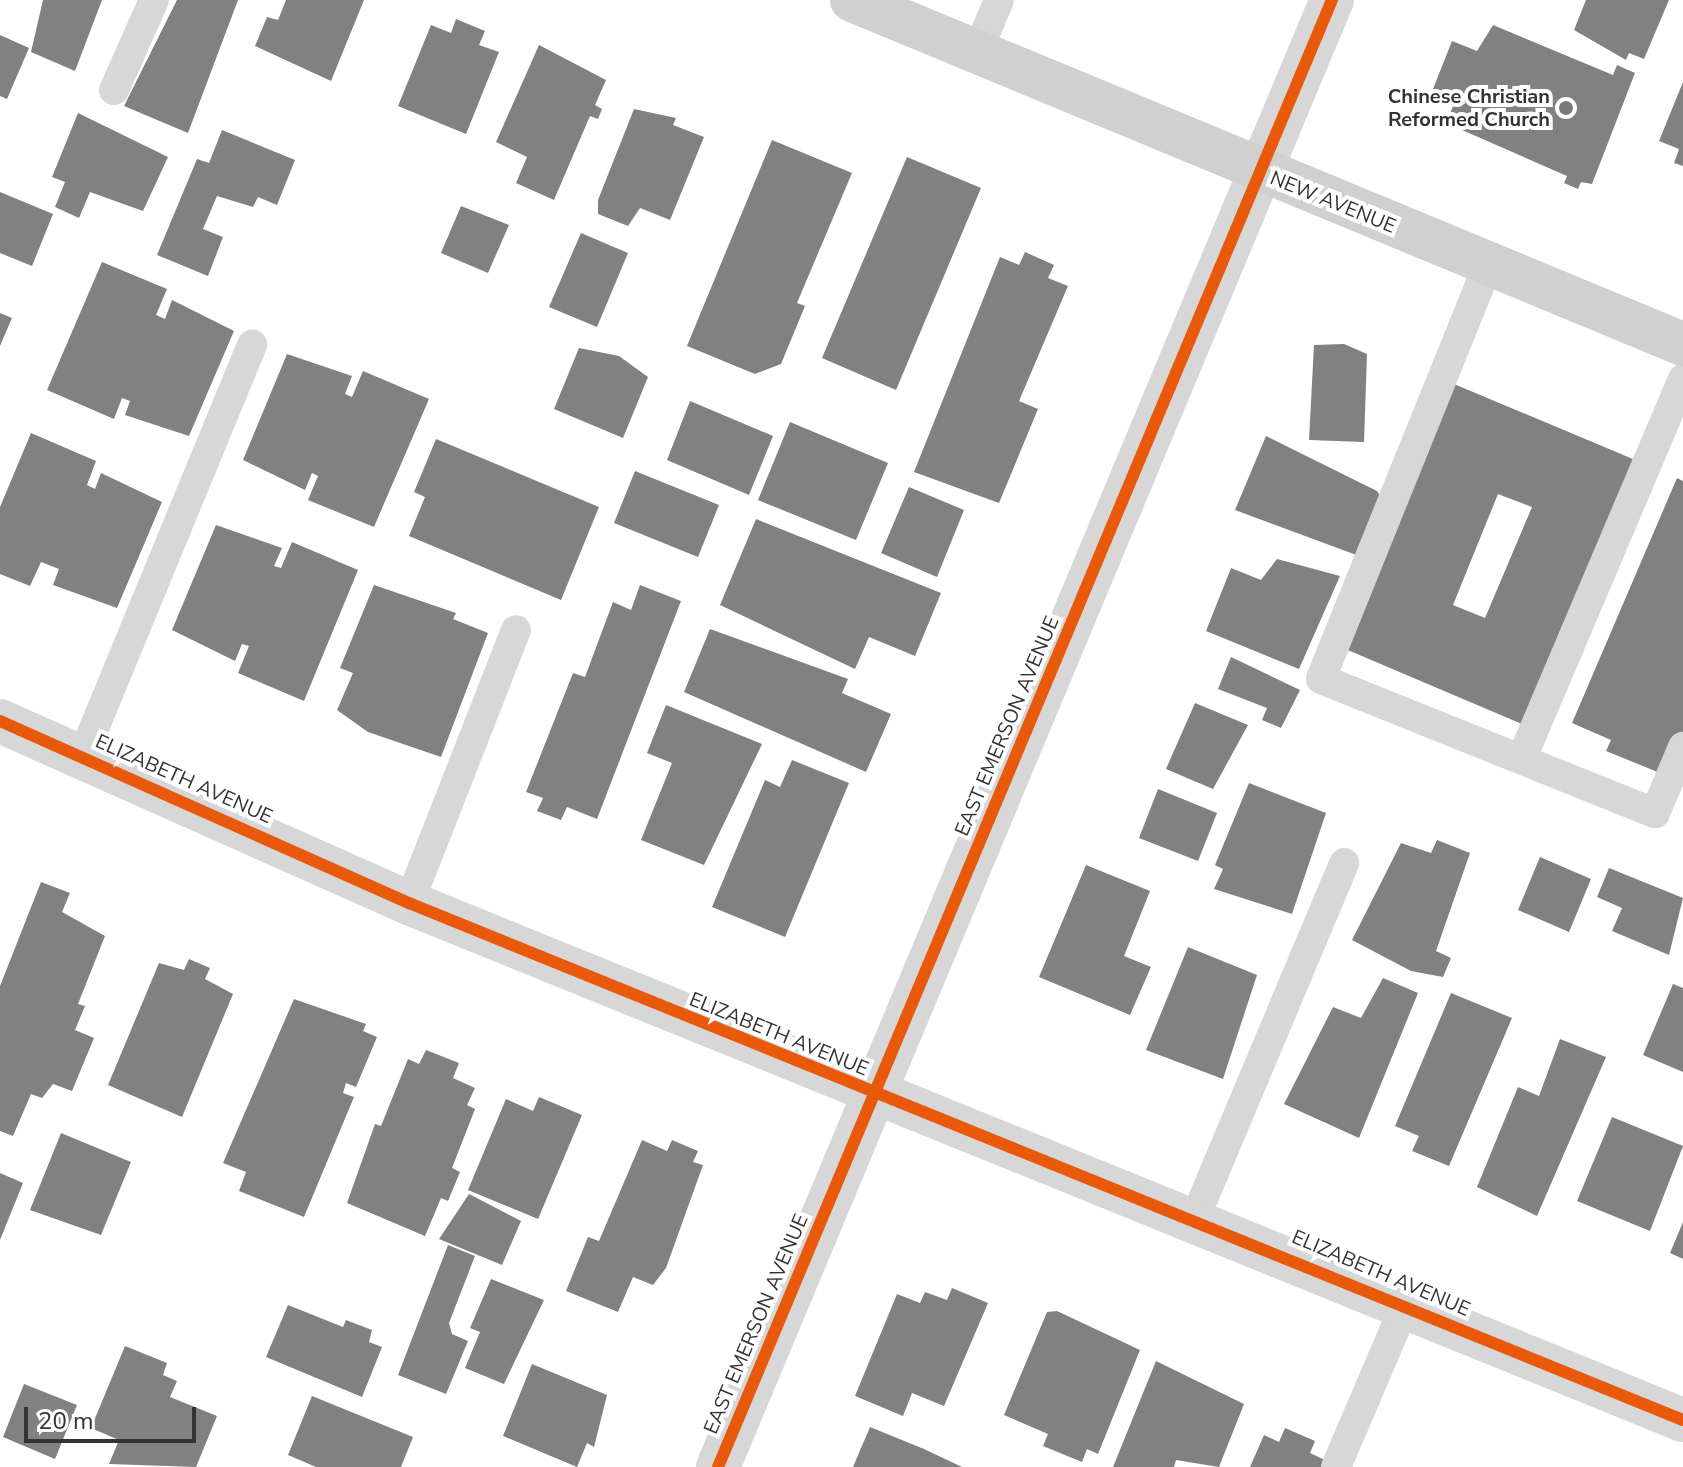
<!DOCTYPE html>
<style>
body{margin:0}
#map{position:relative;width:1683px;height:1467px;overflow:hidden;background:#fff;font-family:"Nunito Sans",sans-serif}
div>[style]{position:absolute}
.building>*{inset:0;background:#818181}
.service>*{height:30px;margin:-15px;padding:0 15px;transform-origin:15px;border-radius:15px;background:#d7d7d7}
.minor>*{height:44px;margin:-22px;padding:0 22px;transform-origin:22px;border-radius:22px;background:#d7d7d7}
.tertiary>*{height:44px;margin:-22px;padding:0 22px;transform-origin:22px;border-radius:22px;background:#d7d7d7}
.secondary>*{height:44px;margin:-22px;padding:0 22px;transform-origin:22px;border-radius:22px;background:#d0d0d0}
.cycleway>*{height:12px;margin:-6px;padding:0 6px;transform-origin:6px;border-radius:6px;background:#e8590c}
.dots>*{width:22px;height:22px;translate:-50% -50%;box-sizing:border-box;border:4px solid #fff;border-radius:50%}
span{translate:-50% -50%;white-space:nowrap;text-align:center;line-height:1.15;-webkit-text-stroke:8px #fff;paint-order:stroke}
.poi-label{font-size:20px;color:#333;font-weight:700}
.right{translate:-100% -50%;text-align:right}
.street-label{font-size:20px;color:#333}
.scale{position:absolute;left:24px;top:1407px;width:172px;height:36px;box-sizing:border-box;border:4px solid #333;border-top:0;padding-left:10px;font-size:24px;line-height:28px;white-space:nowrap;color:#333;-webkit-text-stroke:6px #fff;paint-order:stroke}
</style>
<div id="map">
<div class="building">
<div style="clip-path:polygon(43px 0,102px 0,75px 71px,31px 52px)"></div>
<div style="clip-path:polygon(177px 0,238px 0,188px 133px,124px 106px)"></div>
<div style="clip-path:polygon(286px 0,364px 0,331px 81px,255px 46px,267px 17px,278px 20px)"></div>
<div style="clip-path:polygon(1586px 0,1669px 0,1644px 59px,1629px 53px,1626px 60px,1574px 30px)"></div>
<div style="clip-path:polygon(456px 19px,485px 31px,479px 45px,499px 52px,466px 134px,398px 106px,431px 25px,451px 33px)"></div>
<div style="clip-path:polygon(1493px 25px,1613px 75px,1617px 65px,1635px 73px,1592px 184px,1581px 182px,1578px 189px,1564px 183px,1567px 176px,1446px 123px,1456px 99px,1433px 89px,1452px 41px,1477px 51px)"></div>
<div style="clip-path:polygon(0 35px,29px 48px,7px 99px,0 96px)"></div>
<div style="clip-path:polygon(539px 45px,606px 80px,595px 105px,602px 109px,598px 119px,590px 116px,554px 200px,516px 183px,527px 157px,496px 142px)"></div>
<div style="clip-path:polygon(1683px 82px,1683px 166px,1674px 163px,1679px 149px,1659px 141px)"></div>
<div style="clip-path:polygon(634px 109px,676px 118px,673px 125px,704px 137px,670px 220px,640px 208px,628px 226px,598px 214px,598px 200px)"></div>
<div style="clip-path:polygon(78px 113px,168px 157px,143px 211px,90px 192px,79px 218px,55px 207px,65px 182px,52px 177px)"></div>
<div style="clip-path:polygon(222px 130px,295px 160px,277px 205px,258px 197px,253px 207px,217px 196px,203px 229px,223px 237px,208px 276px,157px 255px,197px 159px,209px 163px)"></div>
<div style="clip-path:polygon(772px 140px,852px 173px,797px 303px,805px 306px,781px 364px,755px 374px,687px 346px)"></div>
<div style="clip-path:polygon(907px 157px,981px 188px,896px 390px,822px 358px)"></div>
<div style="clip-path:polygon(0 192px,53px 214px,32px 266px,0 253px)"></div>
<div style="clip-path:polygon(461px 206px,509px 225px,488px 273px,441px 253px)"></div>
<div style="clip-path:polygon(581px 233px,628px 253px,597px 327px,549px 307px)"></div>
<div style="clip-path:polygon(1025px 252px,1054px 265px,1048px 278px,1068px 286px,1019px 401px,1038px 409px,999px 503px,914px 472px,1000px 257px,1019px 265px)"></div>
<div style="clip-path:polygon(102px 262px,167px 289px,156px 315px,165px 319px,172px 300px,234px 331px,189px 436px,125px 415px,130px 401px,122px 398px,114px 419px,47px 390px)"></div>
<div style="clip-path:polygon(0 313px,12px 318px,0 346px)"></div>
<div style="clip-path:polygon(1344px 344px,1367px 354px,1364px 442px,1309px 440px,1314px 345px)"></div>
<div style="clip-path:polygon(579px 348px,619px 356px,648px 377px,623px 438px,554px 409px)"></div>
<div style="clip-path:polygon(287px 354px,352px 376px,345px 394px,352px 397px,363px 371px,429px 399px,374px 527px,308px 500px,318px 476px,312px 473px,305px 490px,243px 460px)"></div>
<div style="clip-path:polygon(evenodd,1454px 384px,1640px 462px,1529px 727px,1343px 648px,1454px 384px,1498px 494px,1532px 507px,1485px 618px,1453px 605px,1498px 494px)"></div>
<div style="clip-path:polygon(690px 401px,773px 436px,749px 495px,667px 460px)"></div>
<div style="clip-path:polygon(790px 422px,888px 463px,856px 540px,758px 500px)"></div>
<div style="clip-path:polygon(31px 433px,96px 461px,87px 485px,95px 489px,101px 473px,162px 502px,117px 608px,53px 585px,59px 569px,41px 562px,30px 586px,0 574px,0 507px)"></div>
<div style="clip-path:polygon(1266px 436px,1377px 491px,1382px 499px,1359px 556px,1235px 510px)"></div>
<div style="clip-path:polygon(436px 439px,599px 507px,561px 600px,409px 536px,425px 497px,414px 492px)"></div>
<div style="clip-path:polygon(635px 471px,719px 505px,698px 557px,614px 523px)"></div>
<div style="clip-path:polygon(1677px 478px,1683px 481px,1683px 732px,1665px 775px,1606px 751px,1611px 740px,1572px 723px)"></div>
<div style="clip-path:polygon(909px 487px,964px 510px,937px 577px,881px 553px)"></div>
<div style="clip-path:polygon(756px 519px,941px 593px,915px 656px,869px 637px,855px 669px,720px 605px)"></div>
<div style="clip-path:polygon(216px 525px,282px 548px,274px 566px,281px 568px,292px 542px,358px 570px,304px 701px,238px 673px,249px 646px,242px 644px,235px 661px,172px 630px)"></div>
<div style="clip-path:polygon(1277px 559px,1340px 576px,1299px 669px,1206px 631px,1231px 568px,1261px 580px)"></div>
<div style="clip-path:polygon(374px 585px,456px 613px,453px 619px,488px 633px,441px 757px,368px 732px,337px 710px,353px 673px,340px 668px)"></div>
<div style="clip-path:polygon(640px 585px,681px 601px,597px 819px,567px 807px,561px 820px,537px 811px,543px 798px,526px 792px,573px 673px,585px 677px,613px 602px,631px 610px)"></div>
<div style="clip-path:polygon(710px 629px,848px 679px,842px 693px,891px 714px,866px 772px,684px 692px)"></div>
<div style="clip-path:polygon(1231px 657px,1300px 690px,1281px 728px,1262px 720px,1267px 708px,1218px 689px)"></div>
<div style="clip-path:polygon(1195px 703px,1248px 725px,1213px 789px,1166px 769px)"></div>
<div style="clip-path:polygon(666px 705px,762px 744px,704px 865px,641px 840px,672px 763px,647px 753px)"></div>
<div style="clip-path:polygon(792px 760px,849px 783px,785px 937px,712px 907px,765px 780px,780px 787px)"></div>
<div style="clip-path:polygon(1249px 783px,1326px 813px,1292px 914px,1214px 889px,1223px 869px,1215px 865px)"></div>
<div style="clip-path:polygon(1158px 789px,1217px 813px,1198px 861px,1139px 838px)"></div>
<div style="clip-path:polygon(1437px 840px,1470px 853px,1436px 951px,1451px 958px,1443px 977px,1411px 971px,1352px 940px,1401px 843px,1431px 853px)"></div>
<div style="clip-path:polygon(1540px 857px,1591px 879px,1569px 932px,1518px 910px)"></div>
<div style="clip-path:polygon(1086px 865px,1150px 891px,1124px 956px,1151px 967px,1130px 1015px,1039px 977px)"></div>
<div style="clip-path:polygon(1609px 868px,1683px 898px,1669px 955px,1612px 931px,1622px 908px,1597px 897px)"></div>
<div style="clip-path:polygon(41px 882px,70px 893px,62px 912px,105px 936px,78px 1004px,85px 1006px,75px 1030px,94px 1038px,72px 1091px,53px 1084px,42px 1098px,31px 1094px,13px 1136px,0 1131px,0 986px)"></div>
<div style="clip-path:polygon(1188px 947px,1257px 975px,1223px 1079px,1146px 1050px)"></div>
<div style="clip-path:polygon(189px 959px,210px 968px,205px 979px,233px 994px,182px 1117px,108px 1085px,159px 963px,184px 970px)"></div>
<div style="clip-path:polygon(1383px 978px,1418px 993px,1359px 1138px,1284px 1104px,1333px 1007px,1361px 1018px)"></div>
<div style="clip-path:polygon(1673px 984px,1683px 988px,1683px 1072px,1643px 1055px)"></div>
<div style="clip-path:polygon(1451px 993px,1512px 1018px,1449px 1166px,1412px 1151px,1419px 1136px,1395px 1126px)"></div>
<div style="clip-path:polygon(294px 999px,366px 1024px,363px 1031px,377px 1037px,356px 1087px,346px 1083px,343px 1093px,354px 1097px,304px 1217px,239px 1191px,246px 1172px,223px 1163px)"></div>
<div style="clip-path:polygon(1560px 1039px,1606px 1057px,1537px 1216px,1477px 1187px,1518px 1087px,1539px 1096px)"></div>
<div style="clip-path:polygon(426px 1050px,459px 1063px,453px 1078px,475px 1088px,467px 1105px,475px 1109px,452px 1168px,460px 1172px,448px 1201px,441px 1198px,425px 1236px,347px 1203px,375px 1124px,381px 1126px,408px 1059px,419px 1064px)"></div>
<div style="clip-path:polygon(539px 1097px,582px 1115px,538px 1219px,468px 1190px,506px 1099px,533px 1111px)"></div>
<div style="clip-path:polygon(1612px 1117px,1683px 1146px,1650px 1231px,1577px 1201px)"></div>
<div style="clip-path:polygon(61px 1133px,131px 1162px,101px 1235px,30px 1210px)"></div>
<div style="clip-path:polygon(642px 1140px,667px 1151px,672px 1140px,698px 1151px,693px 1162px,703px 1165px,666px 1268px,653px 1285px,633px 1277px,618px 1312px,566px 1291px,588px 1237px,599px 1241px)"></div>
<div style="clip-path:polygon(0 1173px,23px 1183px,0 1240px)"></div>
<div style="clip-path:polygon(469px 1194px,521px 1221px,502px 1265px,439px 1239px)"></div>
<div style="clip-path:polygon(1683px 1222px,1683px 1259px,1670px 1253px)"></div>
<div style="clip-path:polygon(448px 1245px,475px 1256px,449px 1323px,452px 1334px,468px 1341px,446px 1394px,398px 1375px)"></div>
<div style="clip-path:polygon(491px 1279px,544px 1300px,504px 1384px,465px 1368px,480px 1332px,470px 1328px)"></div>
<div style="clip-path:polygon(952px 1288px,988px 1303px,944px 1406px,912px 1393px,903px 1416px,855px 1396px,897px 1294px,920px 1303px,925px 1292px,947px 1300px)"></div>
<div style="clip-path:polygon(288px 1305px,343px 1327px,346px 1320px,372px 1330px,369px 1342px,382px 1347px,362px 1397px,266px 1357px)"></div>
<div style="clip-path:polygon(1057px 1311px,1140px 1350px,1098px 1454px,1087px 1449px,1082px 1462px,1043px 1446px,1048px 1434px,1004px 1415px,1047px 1312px)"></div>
<div style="clip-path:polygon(125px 1346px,167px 1363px,163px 1375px,177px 1381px,170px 1397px,217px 1416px,196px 1467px,109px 1464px,119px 1440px,91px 1428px)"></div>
<div style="clip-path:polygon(1156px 1361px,1244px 1404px,1219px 1467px,1176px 1460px,1174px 1467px,1113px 1467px)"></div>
<div style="clip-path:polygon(532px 1364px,607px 1395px,594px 1447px,587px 1443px,577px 1467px,503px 1436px)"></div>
<div style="clip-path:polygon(24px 1384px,77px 1405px,55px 1459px,3px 1437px)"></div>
<div style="clip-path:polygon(312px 1396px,413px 1437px,401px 1467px,316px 1467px,288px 1455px)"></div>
<div style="clip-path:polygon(870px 1427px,924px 1449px,962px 1467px,853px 1467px)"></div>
<div style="clip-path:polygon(1285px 1428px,1315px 1441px,1310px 1453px,1325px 1460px,1322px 1467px,1250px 1467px,1264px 1435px,1279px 1442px)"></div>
</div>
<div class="service">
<div style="left:977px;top:53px;width:57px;rotate:-67.5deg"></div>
<div style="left:114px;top:90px;width:98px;rotate:-66deg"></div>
<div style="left:1488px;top:265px;width:446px;rotate:112deg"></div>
<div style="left:1321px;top:679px;width:360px;rotate:21.9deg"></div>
<div style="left:1655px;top:813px;width:72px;rotate:-67deg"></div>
<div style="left:83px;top:755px;width:444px;rotate:-67.6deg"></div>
<div style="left:1522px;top:758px;width:412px;rotate:-67deg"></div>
<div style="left:409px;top:903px;width:293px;rotate:-68.6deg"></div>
<div style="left:1195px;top:1218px;width:385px;rotate:-67.2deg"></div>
<div style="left:1336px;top:1467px;width:176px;rotate:-66.9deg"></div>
</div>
<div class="minor">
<div style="left:0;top:721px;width:448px;rotate:24deg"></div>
<div style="left:409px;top:903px;width:1375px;rotate:22.09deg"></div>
</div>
<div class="tertiary">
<div style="left:718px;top:1467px;width:1590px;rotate:-67.29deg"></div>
</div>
<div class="secondary">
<div style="left:852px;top:0;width:899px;rotate:22.49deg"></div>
</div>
<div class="cycleway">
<div style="left:0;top:721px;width:448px;rotate:24deg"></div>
<div style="left:409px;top:903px;width:1375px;rotate:22.09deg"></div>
<div style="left:718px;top:1467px;width:1590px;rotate:-67.29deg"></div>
</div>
<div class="dots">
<div style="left:1566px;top:108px;background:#7a7a7a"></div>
</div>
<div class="poi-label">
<span class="right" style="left:1550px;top:108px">Chinese Christian<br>Reformed Church</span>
</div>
<div class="street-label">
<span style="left:1333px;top:202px;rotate:22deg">NEW AVENUE</span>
<span style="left:1007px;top:726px;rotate:-67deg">EAST EMERSON AVENUE</span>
<span style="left:184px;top:779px;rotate:24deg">ELIZABETH AVENUE</span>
<span style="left:779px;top:1034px;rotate:22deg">ELIZABETH AVENUE</span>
<span style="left:1381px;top:1273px;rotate:23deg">ELIZABETH AVENUE</span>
<span style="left:756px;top:1324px;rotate:-67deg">EAST EMERSON AVENUE</span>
</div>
<div class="scale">20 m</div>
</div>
